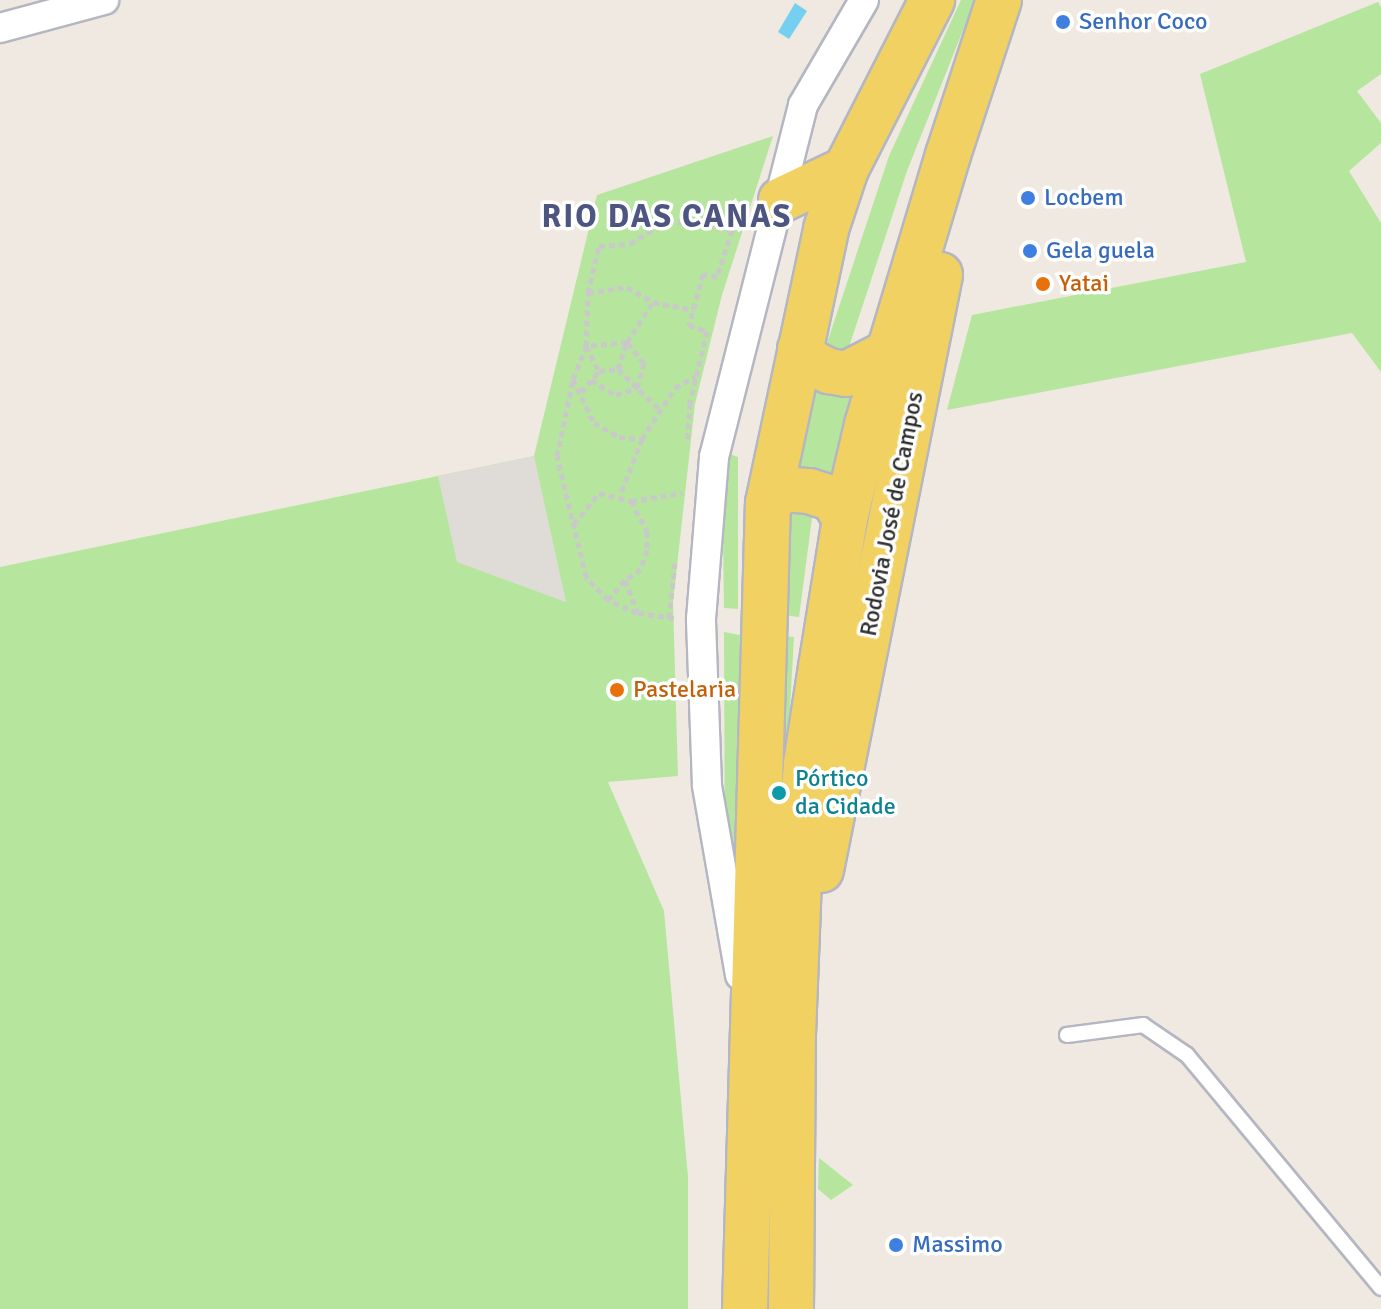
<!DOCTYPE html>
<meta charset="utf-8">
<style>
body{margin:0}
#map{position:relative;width:1381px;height:1309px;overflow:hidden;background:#efe9e1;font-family:Signika,sans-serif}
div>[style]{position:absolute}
.green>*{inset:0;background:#b6e59e}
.plaza>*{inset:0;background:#dfdcd8}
.water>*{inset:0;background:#75cff0}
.path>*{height:5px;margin-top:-2.5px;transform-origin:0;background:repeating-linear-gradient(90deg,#c9c9c9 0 6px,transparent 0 10px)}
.roads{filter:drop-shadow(2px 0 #b4b7c1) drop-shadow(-2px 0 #b4b7c1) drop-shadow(0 2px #b4b7c1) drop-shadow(0 -2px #b4b7c1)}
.service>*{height:14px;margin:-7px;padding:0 7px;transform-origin:7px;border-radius:7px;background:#fff}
.minor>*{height:28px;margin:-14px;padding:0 14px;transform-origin:14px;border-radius:14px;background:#fff}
.primary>*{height:44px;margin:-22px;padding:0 22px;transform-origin:22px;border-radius:22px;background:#f2d163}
.dots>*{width:22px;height:22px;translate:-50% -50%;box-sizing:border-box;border:4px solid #fff;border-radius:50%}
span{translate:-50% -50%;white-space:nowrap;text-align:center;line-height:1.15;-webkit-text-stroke:7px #fff;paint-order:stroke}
.shop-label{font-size:24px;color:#366cbe}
.left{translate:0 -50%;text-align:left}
.food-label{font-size:24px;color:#c56008}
.street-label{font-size:24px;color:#2e2e2e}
.culture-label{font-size:24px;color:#0d838f}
.district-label{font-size:32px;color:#4d5680;font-weight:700;letter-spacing:2px}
</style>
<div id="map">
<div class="green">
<div style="clip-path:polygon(961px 0,975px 0,907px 171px,846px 356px,825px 349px,889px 156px)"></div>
<div style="clip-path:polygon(1378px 2px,1381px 7px,1381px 74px,1357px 91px,1381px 123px,1381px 143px,1349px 171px,1381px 223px,1381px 372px,1352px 333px,947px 410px,972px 315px,1246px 262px,1200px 74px)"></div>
<div style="clip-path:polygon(773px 136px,722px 295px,695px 404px,673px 602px,678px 776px,608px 782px,664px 911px,688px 1177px,688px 1309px,0 1309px,0 567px,534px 456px,597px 195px)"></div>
<div style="clip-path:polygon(889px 352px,845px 519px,784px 489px,807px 360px)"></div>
<div style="clip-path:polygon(729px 454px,738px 457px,738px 609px,724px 608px,722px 460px)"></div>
<div style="clip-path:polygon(796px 510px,806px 510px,812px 518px,799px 617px,777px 614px,789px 514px)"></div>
<div style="clip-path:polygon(724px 632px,740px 635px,735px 874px,725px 871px)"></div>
<div style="clip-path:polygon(777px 636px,794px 637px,774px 992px)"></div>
<div style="clip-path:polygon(819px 1158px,853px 1185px,831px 1200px,818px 1189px)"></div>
</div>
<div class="plaza">
<div style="clip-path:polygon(534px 456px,566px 602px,457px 562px,438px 476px)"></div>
</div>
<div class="water">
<div style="clip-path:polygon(795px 3px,807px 11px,789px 39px,778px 32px)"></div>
</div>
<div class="path">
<div style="left:732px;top:230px;width:31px;rotate:-61deg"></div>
<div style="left:588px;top:293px;width:39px;rotate:-9deg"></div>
<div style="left:627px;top:287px;width:30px;rotate:30deg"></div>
<div style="left:653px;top:302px;width:41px;rotate:11.3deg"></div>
<div style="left:618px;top:369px;width:28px;rotate:-72deg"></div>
<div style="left:627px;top:342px;width:48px;rotate:-57deg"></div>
<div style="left:573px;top:379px;width:49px;rotate:64.5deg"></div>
<div style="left:594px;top:423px;width:29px;rotate:29deg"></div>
<div style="left:619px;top:437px;width:23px;rotate:5deg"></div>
<div style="left:642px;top:439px;width:60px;rotate:111.4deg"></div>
<div style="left:591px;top:380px;width:29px;rotate:31deg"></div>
<div style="left:616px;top:395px;width:22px;rotate:-18deg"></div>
<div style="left:637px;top:388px;width:26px;rotate:-74deg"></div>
<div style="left:644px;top:363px;width:27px;rotate:-129deg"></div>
<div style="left:627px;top:342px;width:41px;rotate:174.4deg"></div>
<div style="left:586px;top:346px;width:28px;rotate:63deg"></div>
<div style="left:581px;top:392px;width:28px;rotate:-49deg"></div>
<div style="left:599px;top:371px;width:19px;rotate:-6deg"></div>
<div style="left:618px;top:369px;width:59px;rotate:44.3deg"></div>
<div style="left:642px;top:439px;width:61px;rotate:-57.1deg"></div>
<div style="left:675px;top:388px;width:24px;rotate:-30deg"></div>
<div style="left:631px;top:501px;width:52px;rotate:-8.9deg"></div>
<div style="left:574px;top:524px;width:40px;rotate:-51deg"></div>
<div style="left:599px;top:493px;width:33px;rotate:14deg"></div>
<div style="left:631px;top:501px;width:34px;rotate:62deg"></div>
<div style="left:647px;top:531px;width:19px;rotate:90deg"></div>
<div style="left:647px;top:550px;width:20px;rotate:108deg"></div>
<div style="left:641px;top:569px;width:19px;rotate:145deg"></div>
<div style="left:608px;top:600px;width:26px;rotate:-50deg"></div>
<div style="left:625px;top:580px;width:34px;rotate:69deg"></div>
<div style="left:669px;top:618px;width:55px;rotate:-83.8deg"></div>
<div style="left:674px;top:618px;width:37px;rotate:-172deg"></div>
<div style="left:637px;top:613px;width:32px;rotate:-156deg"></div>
<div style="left:608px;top:600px;width:32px;rotate:-134deg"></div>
<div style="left:586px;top:577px;width:124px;rotate:-103.5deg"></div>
<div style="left:557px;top:456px;width:79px;rotate:-78.3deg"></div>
<div style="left:573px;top:379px;width:35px;rotate:-68deg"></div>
<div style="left:586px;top:346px;width:53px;rotate:-87.8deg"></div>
<div style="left:588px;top:293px;width:48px;rotate:-76.8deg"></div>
<div style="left:599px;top:246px;width:31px;rotate:-4deg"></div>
<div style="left:630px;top:244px;width:45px;rotate:-32.3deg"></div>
<div style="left:668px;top:220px;width:65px;rotate:8.9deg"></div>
<div style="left:732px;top:230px;width:49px;rotate:107.7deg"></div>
<div style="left:717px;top:277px;width:14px;rotate:-168deg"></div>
<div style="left:703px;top:274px;width:53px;rotate:105.4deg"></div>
<div style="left:689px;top:325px;width:19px;rotate:18deg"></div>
<div style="left:707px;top:331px;width:74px;rotate:103.3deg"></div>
<div style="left:690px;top:403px;width:39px;rotate:94deg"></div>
</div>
<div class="roads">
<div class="service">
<div style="left:1067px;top:1035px;width:77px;rotate:-7.5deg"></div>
<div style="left:1143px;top:1025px;width:53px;rotate:34.3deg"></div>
<div style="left:1187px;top:1055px;width:303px;rotate:50.2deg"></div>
</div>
<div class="minor">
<div style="left:0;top:28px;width:108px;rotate:-15.1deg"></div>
<div style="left:740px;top:975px;width:193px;rotate:-99.9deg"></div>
<div style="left:707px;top:785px;width:166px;rotate:-92.1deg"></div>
<div style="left:701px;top:619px;width:163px;rotate:-85.4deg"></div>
<div style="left:714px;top:457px;width:363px;rotate:-75.8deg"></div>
<div style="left:803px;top:105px;width:121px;rotate:-59.8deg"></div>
</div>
<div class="primary">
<div style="left:781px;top:200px;width:72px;rotate:-25.5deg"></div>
<div style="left:800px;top:349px;width:13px;rotate:58deg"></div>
<div style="left:807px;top:360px;width:25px;rotate:27deg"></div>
<div style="left:829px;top:371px;width:17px;rotate:10deg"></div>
<div style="left:846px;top:374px;width:48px;rotate:-27.1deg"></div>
<div style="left:768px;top:503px;width:21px;rotate:-41deg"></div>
<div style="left:784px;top:489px;width:25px;rotate:5deg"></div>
<div style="left:809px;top:491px;width:25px;rotate:18deg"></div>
<div style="left:833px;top:499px;width:23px;rotate:59deg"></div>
<div style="left:821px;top:870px;width:607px;rotate:-78.69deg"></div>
<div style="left:745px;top:1309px;width:806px;rotate:-88.37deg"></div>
<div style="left:768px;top:503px;width:280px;rotate:-78deg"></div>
<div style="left:826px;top:229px;width:63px;rotate:-71.6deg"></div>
<div style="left:846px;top:169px;width:190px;rotate:-63deg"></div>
<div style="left:791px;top:1309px;width:274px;rotate:-89.6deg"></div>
<div style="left:793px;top:1035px;width:207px;rotate:-87.8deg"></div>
<div style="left:801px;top:828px;width:64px;rotate:-85.5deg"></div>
<div style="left:806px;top:764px;width:98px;rotate:-81.2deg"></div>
<div style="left:821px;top:667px;width:150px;rotate:-80.8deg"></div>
<div style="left:845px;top:519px;width:97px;rotate:-76.8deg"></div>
<div style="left:867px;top:425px;width:282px;rotate:-73.3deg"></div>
<div style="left:948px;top:155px;width:163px;rotate:-71.8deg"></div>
</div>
</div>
<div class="dots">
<div style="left:1063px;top:22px;background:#3f7fe0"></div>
<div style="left:1028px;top:198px;background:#3f7fe0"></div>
<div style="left:1030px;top:251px;background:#3f7fe0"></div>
<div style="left:1043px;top:284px;background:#e8710a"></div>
<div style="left:617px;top:690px;background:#e8710a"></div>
<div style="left:779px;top:793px;background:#0f9aa8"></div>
<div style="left:896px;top:1245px;background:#3f7fe0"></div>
</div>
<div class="shop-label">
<span class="left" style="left:1079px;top:22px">Senhor Coco</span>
<span class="left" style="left:1044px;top:198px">Locbem</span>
<span class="left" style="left:1046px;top:251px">Gela guela</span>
<span class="left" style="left:912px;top:1245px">Massimo</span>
</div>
<div class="food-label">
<span class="left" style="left:1059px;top:284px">Yatai</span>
<span class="left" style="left:633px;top:690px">Pastelaria</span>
</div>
<div class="street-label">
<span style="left:892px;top:514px;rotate:-79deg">Rodovia José de Campos</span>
</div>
<div class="culture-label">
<span class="left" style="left:795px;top:793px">Pórtico<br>da Cidade</span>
</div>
<div class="district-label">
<span style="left:667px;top:217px">RIO DAS CANAS</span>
</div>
</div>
